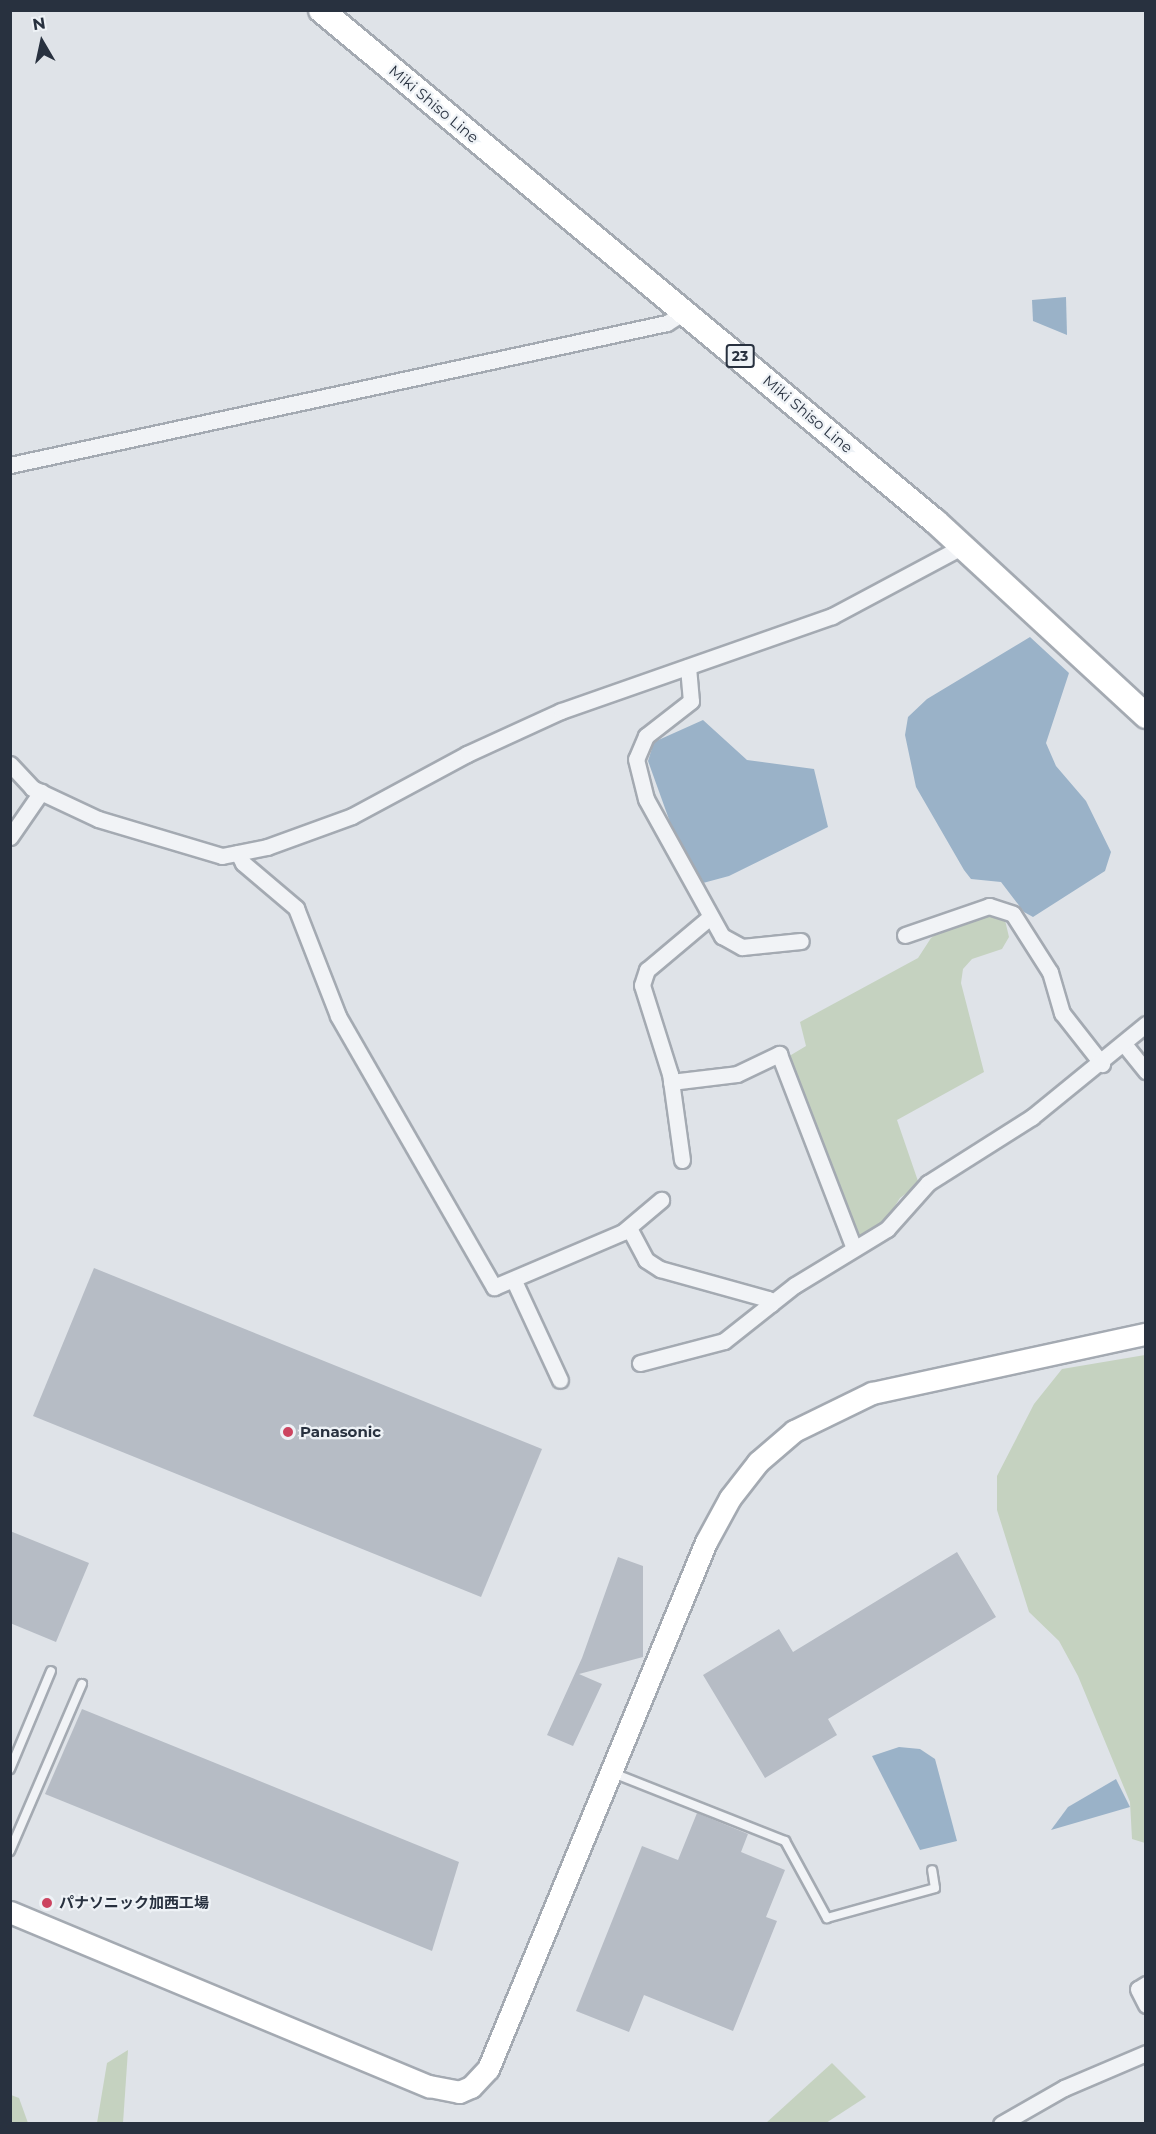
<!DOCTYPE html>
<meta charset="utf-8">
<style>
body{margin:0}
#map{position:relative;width:1156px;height:2134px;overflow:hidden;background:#dfe3e8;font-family:Montserrat,"Noto Sans JP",sans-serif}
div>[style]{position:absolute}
.green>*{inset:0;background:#c5d2c0}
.water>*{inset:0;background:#9ab2c8}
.building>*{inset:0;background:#b6bcc5}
.roads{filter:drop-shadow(2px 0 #a4aab2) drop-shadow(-2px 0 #a4aab2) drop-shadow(0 2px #a4aab2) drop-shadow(0 -2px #a4aab2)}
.lane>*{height:8px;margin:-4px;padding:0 4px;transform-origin:4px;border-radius:4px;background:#f1f3f6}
.street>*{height:15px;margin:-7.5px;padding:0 7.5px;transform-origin:7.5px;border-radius:7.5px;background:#f1f3f6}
.secondary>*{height:21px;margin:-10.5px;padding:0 10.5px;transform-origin:10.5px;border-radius:10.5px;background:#fff}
.primary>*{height:24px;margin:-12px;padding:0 12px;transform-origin:12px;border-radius:12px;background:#fff}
.dots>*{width:16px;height:16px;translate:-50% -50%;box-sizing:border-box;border:3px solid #eef2f6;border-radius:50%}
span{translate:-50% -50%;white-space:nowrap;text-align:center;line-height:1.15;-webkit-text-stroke:4.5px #eef2f6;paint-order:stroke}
.shield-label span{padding:2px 4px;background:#eef2f6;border:2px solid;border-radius:4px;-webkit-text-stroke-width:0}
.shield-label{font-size:14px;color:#28313f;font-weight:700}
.street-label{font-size:15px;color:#28313f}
.poi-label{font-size:15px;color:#28313f;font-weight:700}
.left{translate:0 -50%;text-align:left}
.frame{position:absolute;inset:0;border:12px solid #28313f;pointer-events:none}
.north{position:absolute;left:12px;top:12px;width:60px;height:60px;-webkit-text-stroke:4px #eef2f6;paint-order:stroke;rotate:351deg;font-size:16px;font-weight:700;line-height:24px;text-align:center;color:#28313f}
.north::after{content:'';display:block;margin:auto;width:21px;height:27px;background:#28313f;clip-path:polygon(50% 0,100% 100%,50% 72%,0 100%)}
</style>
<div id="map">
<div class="green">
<div style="clip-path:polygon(989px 915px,1004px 916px,1009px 937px,1002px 949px,972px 959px,963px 969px,961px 983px,984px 1072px,897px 1120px,919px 1184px,900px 1198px,886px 1220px,856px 1240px,786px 1058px,806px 1046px,800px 1022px,918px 958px,931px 938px,948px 926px)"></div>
<div style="clip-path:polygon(1145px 1355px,1146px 1355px,1145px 1843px,1132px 1839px,1130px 1802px,1078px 1676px,1059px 1641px,1029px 1612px,997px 1510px,997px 1476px,1034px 1404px,1062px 1369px)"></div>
<div style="clip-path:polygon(128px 2050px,123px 2123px,97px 2123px,107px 2063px)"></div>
<div style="clip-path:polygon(832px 2063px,866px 2097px,826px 2123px,766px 2123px)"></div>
<div style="clip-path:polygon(11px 2095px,19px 2098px,28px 2123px,11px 2123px)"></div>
</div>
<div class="water">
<div style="clip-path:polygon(1066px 297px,1067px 335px,1033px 321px,1032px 300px)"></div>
<div style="clip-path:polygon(1030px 637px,1069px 673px,1046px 743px,1056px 766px,1086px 801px,1111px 852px,1105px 871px,1033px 917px,1024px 912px,1001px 882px,971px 879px,964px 870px,916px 787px,905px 735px,908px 717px,927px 699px)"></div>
<div style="clip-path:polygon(703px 720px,747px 760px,814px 769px,828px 827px,729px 876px,703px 883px,675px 836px,648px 761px,654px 742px)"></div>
<div style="clip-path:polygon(899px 1747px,920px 1749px,935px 1759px,957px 1841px,920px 1850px,872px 1756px)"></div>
<div style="clip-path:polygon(1116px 1779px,1130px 1807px,1051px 1830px,1068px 1807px)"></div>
</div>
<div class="building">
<div style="clip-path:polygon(94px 1268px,542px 1449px,481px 1597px,33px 1416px)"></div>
<div style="clip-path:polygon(10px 1531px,89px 1563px,56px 1642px,10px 1623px)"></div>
<div style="clip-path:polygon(957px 1552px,996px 1617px,828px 1719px,837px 1735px,765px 1778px,703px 1675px,779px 1629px,793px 1652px)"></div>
<div style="clip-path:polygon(618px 1557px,643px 1566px,643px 1657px,579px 1674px,602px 1684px,573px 1746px,547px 1735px,582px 1658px)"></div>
<div style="clip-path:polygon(82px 1709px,459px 1862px,432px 1951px,45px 1794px)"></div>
<div style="clip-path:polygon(697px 1813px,748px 1834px,741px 1852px,785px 1870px,766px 1917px,777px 1921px,733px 2031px,644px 1995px,629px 2032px,576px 2011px,642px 1846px,678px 1860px)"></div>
</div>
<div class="roads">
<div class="lane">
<div style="left:10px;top:1769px;width:106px;rotate:-67.3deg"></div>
<div style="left:613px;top:1773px;width:185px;rotate:21.6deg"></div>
<div style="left:785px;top:1841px;width:88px;rotate:61.4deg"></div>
<div style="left:827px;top:1918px;width:112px;rotate:-15.5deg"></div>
<div style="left:935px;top:1888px;width:18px;rotate:-99deg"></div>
<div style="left:10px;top:1851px;width:182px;rotate:-66.7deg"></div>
</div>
<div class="street">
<div style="left:10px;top:465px;width:672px;rotate:-12.2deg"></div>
<div style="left:667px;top:323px;width:24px;rotate:-33deg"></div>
<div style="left:688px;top:667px;width:34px;rotate:85deg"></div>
<div style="left:691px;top:701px;width:57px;rotate:142.1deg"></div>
<div style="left:646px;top:736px;width:25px;rotate:113deg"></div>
<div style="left:636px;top:759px;width:41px;rotate:76deg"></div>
<div style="left:646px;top:799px;width:157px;rotate:61deg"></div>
<div style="left:722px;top:936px;width:23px;rotate:29deg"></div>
<div style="left:742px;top:947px;width:59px;rotate:-5.8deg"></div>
<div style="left:10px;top:764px;width:33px;rotate:47deg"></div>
<div style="left:32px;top:788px;width:73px;rotate:25.2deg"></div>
<div style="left:98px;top:819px;width:129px;rotate:16.6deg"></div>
<div style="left:222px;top:856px;width:46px;rotate:-11.3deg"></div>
<div style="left:267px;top:847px;width:90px;rotate:-20deg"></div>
<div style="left:352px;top:816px;width:131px;rotate:-28.3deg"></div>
<div style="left:467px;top:754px;width:103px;rotate:-24.6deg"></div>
<div style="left:561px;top:711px;width:287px;rotate:-19.3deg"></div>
<div style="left:832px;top:616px;width:149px;rotate:-28.1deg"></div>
<div style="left:10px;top:837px;width:55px;rotate:-55.4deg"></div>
<div style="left:238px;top:853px;width:11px;rotate:63deg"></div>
<div style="left:243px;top:863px;width:70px;rotate:40.3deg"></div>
<div style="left:296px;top:908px;width:116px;rotate:68.7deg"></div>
<div style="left:338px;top:1016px;width:313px;rotate:60.1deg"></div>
<div style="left:494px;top:1287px;width:140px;rotate:-23.1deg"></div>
<div style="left:623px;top:1232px;width:50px;rotate:-40.1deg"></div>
<div style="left:905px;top:935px;width:89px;rotate:-19deg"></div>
<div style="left:989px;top:906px;width:25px;rotate:18deg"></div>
<div style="left:1013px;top:914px;width:69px;rotate:57.5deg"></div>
<div style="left:1050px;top:972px;width:43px;rotate:73.7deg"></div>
<div style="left:1062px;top:1013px;width:65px;rotate:51.9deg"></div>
<div style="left:1124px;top:1044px;width:35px;rotate:51deg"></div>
<div style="left:671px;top:1082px;width:66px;rotate:-6.9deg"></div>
<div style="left:737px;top:1074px;width:47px;rotate:-25.5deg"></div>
<div style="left:779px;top:1054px;width:208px;rotate:68.9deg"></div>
<div style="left:682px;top:1160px;width:87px;rotate:-97.9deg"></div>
<div style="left:670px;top:1074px;width:93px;rotate:-107.5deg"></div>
<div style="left:642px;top:985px;width:16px;rotate:-72deg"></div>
<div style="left:647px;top:970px;width:82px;rotate:-40.1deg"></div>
<div style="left:629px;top:1228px;width:36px;rotate:62deg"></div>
<div style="left:646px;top:1260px;width:17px;rotate:33deg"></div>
<div style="left:660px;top:1269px;width:112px;rotate:15.5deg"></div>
<div style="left:768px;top:1299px;width:6px;rotate:59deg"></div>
<div style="left:514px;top:1281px;width:109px;rotate:65.1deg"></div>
<div style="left:640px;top:1363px;width:87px;rotate:-14.7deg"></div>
<div style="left:724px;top:1341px;width:90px;rotate:-38.3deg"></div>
<div style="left:795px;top:1285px;width:108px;rotate:-31.3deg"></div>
<div style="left:887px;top:1229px;width:62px;rotate:-48.3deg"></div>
<div style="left:928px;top:1183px;width:123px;rotate:-32.4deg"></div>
<div style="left:1032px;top:1117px;width:147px;rotate:-39.2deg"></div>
<div style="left:1146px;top:1984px;width:9px;rotate:148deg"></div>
<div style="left:1138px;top:1989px;width:18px;rotate:63deg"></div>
<div style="left:1001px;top:2124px;width:73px;rotate:-29.7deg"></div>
<div style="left:1064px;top:2088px;width:89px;rotate:-23.1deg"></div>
</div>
<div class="secondary">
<div style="left:10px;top:1912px;width:454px;rotate:22.6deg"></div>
<div style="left:429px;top:2086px;width:31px;rotate:11deg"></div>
<div style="left:459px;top:2092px;width:13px;rotate:-23deg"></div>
<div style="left:471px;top:2087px;width:25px;rotate:-47deg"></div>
<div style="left:488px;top:2069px;width:570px;rotate:-67.53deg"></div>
<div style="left:706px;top:1542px;width:50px;rotate:-61.4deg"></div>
<div style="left:730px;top:1498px;width:46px;rotate:-52.1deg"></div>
<div style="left:758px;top:1462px;width:48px;rotate:-40.7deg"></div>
<div style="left:794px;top:1431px;width:87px;rotate:-26deg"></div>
<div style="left:872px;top:1393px;width:280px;rotate:-12.2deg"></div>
</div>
<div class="primary">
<div style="left:321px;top:10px;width:800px;rotate:39.78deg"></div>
<div style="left:936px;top:522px;width:286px;rotate:42.7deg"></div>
</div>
</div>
<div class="dots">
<div style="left:288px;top:1432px;background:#cc4460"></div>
<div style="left:47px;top:1903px;background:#cc4460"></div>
</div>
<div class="shield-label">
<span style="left:740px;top:356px">23</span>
</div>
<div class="street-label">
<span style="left:434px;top:104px;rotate:40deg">Miki Shiso Line</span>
<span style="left:808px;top:414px;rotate:40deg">Miki Shiso Line</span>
</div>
<div class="poi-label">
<span class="left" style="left:300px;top:1432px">Panasonic</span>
<span class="left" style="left:59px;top:1903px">パナソニック加西工場</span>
</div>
<div class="frame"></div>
<div class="north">N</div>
</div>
